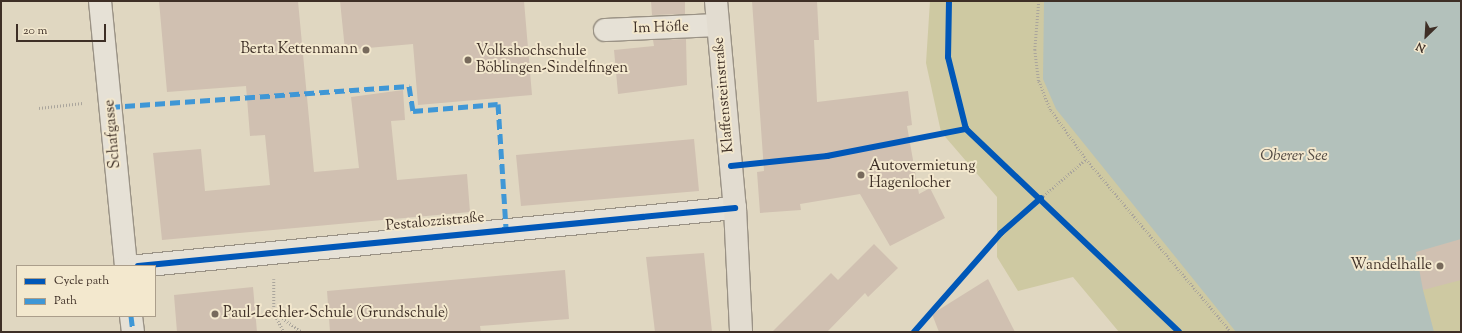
<!DOCTYPE html>
<meta charset="utf-8">
<style>
body{margin:0}
#map{position:relative;width:1462px;height:333px;overflow:hidden;background:#e0d7c1;font-family:"Sorts Mill Goudy",serif}
div>[style]{position:absolute}
.green>*{inset:0;background:#cec9a2}
.water>*{inset:0;background:#b3c1bb}
.building>*{inset:0;background:#d0c0b1}
.path>*{height:2.5px;margin-top:-1.25px;transform-origin:0;background:repeating-linear-gradient(90deg,#aaa59c 0 1px,transparent 0 3px)}
.roads{filter:drop-shadow(1px 0 #9a9285) drop-shadow(-1px 0 #9a9285) drop-shadow(0 1px #9a9285) drop-shadow(0 -1px #9a9285)}
.minor>*{height:22px;margin:-11px;padding:0 11px;transform-origin:11px;border-radius:11px;background:#e6e1d6}
.major>*{height:22px;margin:-11px;padding:0 11px;transform-origin:11px;border-radius:11px;background:#e2dcd0}
.quiet>*{height:5px;margin-top:-2.5px;transform-origin:0;background:repeating-linear-gradient(90deg,#3f97d6 0 10px,transparent 0 15px)}
.cycleway>*{height:6px;margin:-3px;padding:0 3px;transform-origin:3px;border-radius:3px;background:#0057b8}
.dots>*{width:11px;height:11px;translate:-50% -50%;box-sizing:border-box;border:2px solid #f3e8ce;border-radius:50%}
span{translate:-50% -50%;white-space:nowrap;text-align:center;line-height:1.15;-webkit-text-stroke:4px #f3e8ce;paint-order:stroke}
.street-label{font-size:15px;color:#3e2f26}
.poi-label{font-size:15px;color:#3e2f26}
.right{translate:-100% -50%;text-align:right}
.left{translate:0 -50%;text-align:left}
.water-label{font-size:16px;color:#524a43;font-style:italic}
.frame{position:absolute;inset:0;border:2px solid #3e2f26;pointer-events:none}
.legend{position:absolute;left:16px;top:265px;width:140px;height:52px;box-sizing:border-box;background:#f3e8ce;border:1px solid #ab9e8b;margin:0;padding:5px 7px;list-style:none;font-size:12px;color:#3e2f26}
.legend li{display:flex;align-items:center;gap:8px;height:20px}
.legend b{width:20px;border:1px solid #ab9e8b}
.north{position:absolute;left:1406px;top:16px;width:40px;height:40px;-webkit-text-stroke:3px #f3e8ce;paint-order:stroke;rotate:205deg;font-size:11px;font-weight:700;line-height:16px;text-align:center;color:#3e2f26}
.north::after{content:'';display:block;margin:auto;width:14px;height:18px;background:#3e2f26;clip-path:polygon(50% 0,100% 100%,50% 72%,0 100%)}
.scale{position:absolute;left:16px;top:24px;width:90px;height:18px;box-sizing:border-box;border:2px solid #3e2f26;border-top:0;padding-left:5px;font-size:12px;line-height:14px;white-space:nowrap;color:#3e2f26;-webkit-text-stroke:3px #f3e8ce;paint-order:stroke}
</style>
<div id="map">
<div class="green">
<div style="clip-path:polygon(930px 1px,1461px 1px,1461px 332px,1119px 332px,1073px 277px,1018px 291px,997px 257px,997px 197px,941px 132px,926px 63px)"></div>
</div>
<div class="water">
<div style="clip-path:polygon(1044px 1px,1461px 1px,1461px 239px,1423px 290px,1434px 332px,1236px 332px,1056px 109px,1043px 79px)"></div>
</div>
<div class="building">
<div style="clip-path:polygon(159px 1px,298px 1px,314px 172px,359px 168px,351px 97px,403px 90px,405px 120px,391px 121px,397px 180px,467px 174px,470px 212px,162px 240px,153px 153px,201px 149px,205px 191px,270px 185px,265px 135px,250px 136px,246px 86px,167px 92px)"></div>
<div style="clip-path:polygon(340px 1px,524px 1px,532px 95px,418px 105px,413px 44px,345px 50px)"></div>
<div style="clip-path:polygon(651px 1px,685px 1px,685px 14px,652px 15px)"></div>
<div style="clip-path:polygon(752px 1px,817px 1px,819px 40px,814px 40px,817px 102px,908px 91px,912px 125px,907px 126px,919px 194px,930px 188px,945px 218px,890px 246px,860px 194px,800px 204px,801px 210px,760px 213px,757px 172px,764px 171px)"></div>
<div style="clip-path:polygon(686px 39px,687px 85px,618px 94px,614px 50px,654px 46px,653px 40px)"></div>
<div style="clip-path:polygon(694px 139px,699px 191px,521px 206px,516px 155px)"></div>
<div style="clip-path:polygon(1461px 239px,1461px 280px,1423px 290px,1416px 252px)"></div>
<div style="clip-path:polygon(874px 244px,898px 268px,868px 297px,865px 293px,827px 332px,772px 332px,831px 273px,838px 280px)"></div>
<div style="clip-path:polygon(704px 253px,712px 332px,655px 332px,646px 257px)"></div>
<div style="clip-path:polygon(565px 270px,569px 319px,480px 326px,481px 332px,330px 332px,327px 291px)"></div>
<div style="clip-path:polygon(988px 279px,1015px 332px,939px 332px,932px 314px)"></div>
<div style="clip-path:polygon(253px 287px,257px 332px,177px 332px,174px 295px)"></div>
</div>
<div class="path">
<div style="left:1039px;top:1px;width:49px;rotate:94.7deg"></div>
<div style="left:1035px;top:50px;width:31px;rotate:83deg"></div>
<div style="left:1039px;top:81px;width:31px;rotate:68deg"></div>
<div style="left:1051px;top:110px;width:60px;rotate:54.5deg"></div>
<div style="left:1086px;top:159px;width:226px;rotate:50deg"></div>
<div style="left:39px;top:108px;width:44px;rotate:-6.5deg"></div>
<div style="left:1041px;top:198px;width:60px;rotate:-40.9deg"></div>
<div style="left:274px;top:279px;width:34px;rotate:90deg"></div>
<div style="left:274px;top:313px;width:21px;rotate:62deg"></div>
<div style="left:275px;top:313px;width:33px;rotate:35deg"></div>
</div>
<div class="roads">
<div class="minor">
<div style="left:100px;top:1px;width:266px;rotate:84.4deg"></div>
<div style="left:605px;top:30px;width:113px;rotate:-2.5deg"></div>
<div style="left:138px;top:266px;width:600px;rotate:-5.55deg"></div>
<div style="left:131px;top:316px;width:16px;rotate:83deg"></div>
</div>
<div class="major">
<div style="left:716px;top:1px;width:208px;rotate:84.8deg"></div>
<div style="left:735px;top:208px;width:124px;rotate:87.2deg"></div>
</div>
</div>
<div class="quiet">
<div style="left:110px;top:107px;width:300px;rotate:-4deg"></div>
<div style="left:409px;top:86px;width:25px;rotate:81deg"></div>
<div style="left:413px;top:111px;width:85px;rotate:-4.7deg"></div>
<div style="left:498px;top:104px;width:125px;rotate:86.3deg"></div>
<div style="left:506px;top:229px;width:4px;rotate:180deg"></div>
<div style="left:131px;top:316px;width:16px;rotate:83deg"></div>
</div>
<div class="cycleway">
<div style="left:949px;top:1px;width:56px;rotate:91deg"></div>
<div style="left:948px;top:57px;width:74px;rotate:76deg"></div>
<div style="left:966px;top:129px;width:294px;rotate:43.6deg"></div>
<div style="left:731px;top:166px;width:97px;rotate:-5.9deg"></div>
<div style="left:827px;top:156px;width:142px;rotate:-11deg"></div>
<div style="left:138px;top:266px;width:600px;rotate:-5.55deg"></div>
<div style="left:914px;top:332px;width:132px;rotate:-48.7deg"></div>
<div style="left:1001px;top:233px;width:53px;rotate:-41.2deg"></div>
</div>
<div class="dots">
<div style="left:366px;top:50px;background:#776a5c"></div>
<div style="left:468px;top:60px;background:#776a5c"></div>
<div style="left:861px;top:175px;background:#776a5c"></div>
<div style="left:1440px;top:266px;background:#776a5c"></div>
<div style="left:215px;top:314px;background:#776a5c"></div>
</div>
<div class="street-label">
<span style="left:661px;top:28px;rotate:-2deg">Im Höfle</span>
<span style="left:724px;top:95px;rotate:-95deg">Klaffensteinstraße</span>
<span style="left:113px;top:134px;rotate:-95deg">Schafgasse</span>
<span style="left:435px;top:222px;rotate:-5deg">Pestalozzistraße</span>
</div>
<div class="poi-label">
<span class="right" style="left:358px;top:50px">Berta Kettenmann</span>
<span class="left" style="left:476px;top:60px">Volkshochschule<br>Böblingen-Sindelfingen</span>
<span class="left" style="left:869px;top:175px">Autovermietung<br>Hagenlocher</span>
<span class="right" style="left:1432px;top:266px">Wandelhalle</span>
<span class="left" style="left:223px;top:314px">Paul-Lechler-Schule (Grundschule)</span>
</div>
<div class="water-label">
<span style="left:1294px;top:157px">Oberer See</span>
</div>
<div class="frame"></div>
<ul class="legend">
<li><b style="height:5px;background:#0057b8"></b>Cycle path</li>
<li><b style="height:5px;background:#3f97d6"></b>Path</li>
</ul>
<div class="north">N</div>
<div class="scale">20 m</div>
</div>
